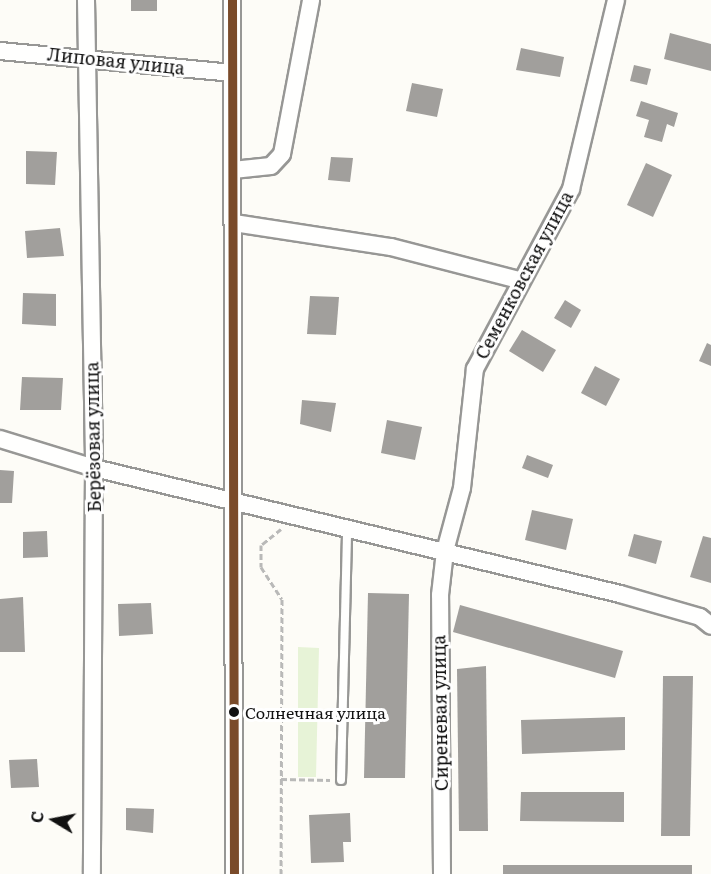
<!DOCTYPE html>
<meta charset="utf-8">
<style>
body{margin:0}
#map{position:relative;width:711px;height:874px;overflow:hidden;background:#fdfcf7;font-family:Literata,serif}
div>[style]{position:absolute}
.green>*{inset:0;background:#e7f3d7}
.building>*{inset:0;background:#a19f9c}
.path>*{height:3px;margin-top:-1.5px;transform-origin:0;background:repeating-linear-gradient(90deg,#b9b9b8 0 6px,transparent 0 9px)}
.roads{filter:drop-shadow(2px 0 #979795) drop-shadow(-2px 0 #979795) drop-shadow(0 2px #979795) drop-shadow(0 -2px #979795)}
.lane>*{height:8px;margin:-4px;padding:0 4px;transform-origin:4px;border-radius:4px;background:#fffffe}
.street>*{height:16px;margin:-8px;padding:0 8px;transform-origin:8px;border-radius:8px;background:#fffffe}
.bus-1>*{height:9px;margin:-4.5px;padding:0 4.5px;transform-origin:4.5px;border-radius:4.5px;background:#7a4b2a}
.dots>*{width:16px;height:16px;translate:-50% -50%;box-sizing:border-box;border:3px solid #fff;border-radius:50%}
span{translate:-50% -50%;white-space:nowrap;text-align:center;line-height:1.15;-webkit-text-stroke:6px #fff;paint-order:stroke}
.bus-label{font-size:16px;color:#111}
.left{translate:0 -50%;text-align:left}
.street-label{font-size:18px;color:#111}
.north{position:absolute;left:24px;top:790px;width:60px;height:60px;-webkit-text-stroke:4px #fff;paint-order:stroke;rotate:280deg;font-size:16px;font-weight:700;line-height:24px;text-align:center;color:#111}
.north::after{content:'';display:block;margin:auto;width:21px;height:27px;background:#111;clip-path:polygon(50% 0,100% 100%,50% 72%,0 100%)}
</style>
<div id="map">
<div class="green">
<div style="clip-path:polygon(298px 647px,319px 648px,316px 777px,298px 777px)"></div>
</div>
<div class="building">
<div style="clip-path:polygon(131px 0,157px 0,157px 11px,131px 11px)"></div>
<div style="clip-path:polygon(670px 33px,711px 44px,711px 71px,664px 59px)"></div>
<div style="clip-path:polygon(521px 48px,564px 57px,560px 77px,516px 70px)"></div>
<div style="clip-path:polygon(634px 65px,651px 69px,647px 85px,630px 81px)"></div>
<div style="clip-path:polygon(412px 83px,443px 89px,437px 117px,406px 111px)"></div>
<div style="clip-path:polygon(641px 101px,678px 113px,674px 127px,667px 124px,662px 142px,644px 137px,649px 120px,636px 116px)"></div>
<div style="clip-path:polygon(26px 151px,57px 152px,55px 185px,26px 184px)"></div>
<div style="clip-path:polygon(331px 157px,353px 158px,350px 182px,328px 180px)"></div>
<div style="clip-path:polygon(646px 163px,672px 175px,653px 217px,627px 205px)"></div>
<div style="clip-path:polygon(60px 228px,64px 256px,27px 258px,25px 231px)"></div>
<div style="clip-path:polygon(23px 293px,56px 294px,56px 326px,22px 324px)"></div>
<div style="clip-path:polygon(310px 296px,339px 297px,336px 335px,307px 334px)"></div>
<div style="clip-path:polygon(565px 300px,581px 310px,571px 328px,554px 318px)"></div>
<div style="clip-path:polygon(522px 330px,556px 350px,543px 372px,509px 351px)"></div>
<div style="clip-path:polygon(707px 343px,711px 345px,711px 366px,699px 361px)"></div>
<div style="clip-path:polygon(595px 366px,620px 379px,606px 406px,581px 393px)"></div>
<div style="clip-path:polygon(22px 377px,63px 378px,61px 410px,20px 410px)"></div>
<div style="clip-path:polygon(302px 400px,336px 403px,331px 432px,300px 424px)"></div>
<div style="clip-path:polygon(387px 420px,422px 427px,415px 460px,381px 453px)"></div>
<div style="clip-path:polygon(527px 455px,553px 465px,548px 478px,522px 468px)"></div>
<div style="clip-path:polygon(0 470px,14px 471px,12px 503px,0 503px)"></div>
<div style="clip-path:polygon(532px 510px,573px 519px,566px 550px,525px 540px)"></div>
<div style="clip-path:polygon(47px 531px,48px 557px,23px 558px,23px 532px)"></div>
<div style="clip-path:polygon(634px 534px,662px 541px,656px 564px,628px 556px)"></div>
<div style="clip-path:polygon(703px 536px,711px 538px,711px 583px,690px 577px)"></div>
<div style="clip-path:polygon(368px 593px,409px 594px,405px 778px,364px 778px)"></div>
<div style="clip-path:polygon(23px 597px,25px 652px,0 652px,0 599px)"></div>
<div style="clip-path:polygon(151px 603px,153px 634px,119px 636px,118px 604px)"></div>
<div style="clip-path:polygon(460px 605px,623px 651px,615px 678px,453px 632px)"></div>
<div style="clip-path:polygon(486px 666px,488px 831px,459px 831px,457px 669px)"></div>
<div style="clip-path:polygon(663px 676px,693px 676px,690px 836px,661px 836px)"></div>
<div style="clip-path:polygon(625px 717px,625px 750px,522px 754px,521px 720px)"></div>
<div style="clip-path:polygon(37px 759px,39px 787px,11px 788px,9px 760px)"></div>
<div style="clip-path:polygon(521px 792px,624px 792px,624px 822px,520px 821px)"></div>
<div style="clip-path:polygon(126px 808px,154px 809px,153px 833px,126px 830px)"></div>
<div style="clip-path:polygon(350px 813px,351px 842px,343px 842px,344px 862px,311px 863px,309px 815px)"></div>
<div style="clip-path:polygon(503px 865px,692px 865px,692px 874px,503px 874px)"></div>
</div>
<div class="path">
<div style="left:281px;top:529px;width:26px;rotate:141deg"></div>
<div style="left:261px;top:545px;width:22px;rotate:90deg"></div>
<div style="left:261px;top:567px;width:38px;rotate:57deg"></div>
<div style="left:282px;top:599px;width:275px;rotate:90.2deg"></div>
<div style="left:281px;top:779px;width:49px;rotate:1.2deg"></div>
</div>
<div class="roads">
<div class="lane">
<div style="left:341px;top:780px;width:251px;rotate:-88.6deg"></div>
</div>
<div class="street">
<div style="left:86px;top:0;width:468px;rotate:89deg"></div>
<div style="left:94px;top:468px;width:406px;rotate:90.3deg"></div>
<div style="left:232px;top:0;width:874px;rotate:89.87deg"></div>
<div style="left:0;top:51px;width:233px;rotate:5.4deg"></div>
<div style="left:233px;top:170px;width:38px;rotate:-6deg"></div>
<div style="left:271px;top:166px;width:16px;rotate:-47deg"></div>
<div style="left:282px;top:154px;width:157px;rotate:-79.3deg"></div>
<div style="left:234px;top:223px;width:159px;rotate:8.7deg"></div>
<div style="left:391px;top:247px;width:135px;rotate:14.5deg"></div>
<div style="left:0;top:439px;width:98px;rotate:17.1deg"></div>
<div style="left:94px;top:468px;width:541px;rotate:13.47deg"></div>
<div style="left:620px;top:594px;width:83px;rotate:16deg"></div>
<div style="left:700px;top:617px;width:14px;rotate:39deg"></div>
<div style="left:442px;top:874px;width:279px;rotate:-90.4deg"></div>
<div style="left:440px;top:595px;width:44px;rotate:-83.5deg"></div>
<div style="left:445px;top:551px;width:65px;rotate:-74.9deg"></div>
<div style="left:462px;top:488px;width:120px;rotate:-83.8deg"></div>
<div style="left:475px;top:369px;width:204px;rotate:-61.9deg"></div>
<div style="left:571px;top:189px;width:194px;rotate:-76.6deg"></div>
</div>
</div>
<div class="bus-1">
<div style="left:232px;top:0;width:874px;rotate:89.87deg"></div>
</div>
<div class="dots">
<div style="left:234px;top:712px;background:#111"></div>
</div>
<div class="bus-label">
<span class="left" style="left:245px;top:712px">Солнечная улица</span>
</div>
<div class="street-label">
<span style="left:116px;top:61px;rotate:6deg">Липовая улица</span>
<span style="left:524px;top:275px;rotate:-62deg">Семенковская улица</span>
<span style="left:93px;top:437px;rotate:-91deg">Берёзовая улица</span>
<span style="left:440px;top:713px;rotate:-91deg">Сиреневая улица</span>
</div>
<div class="north">С</div>
</div>
